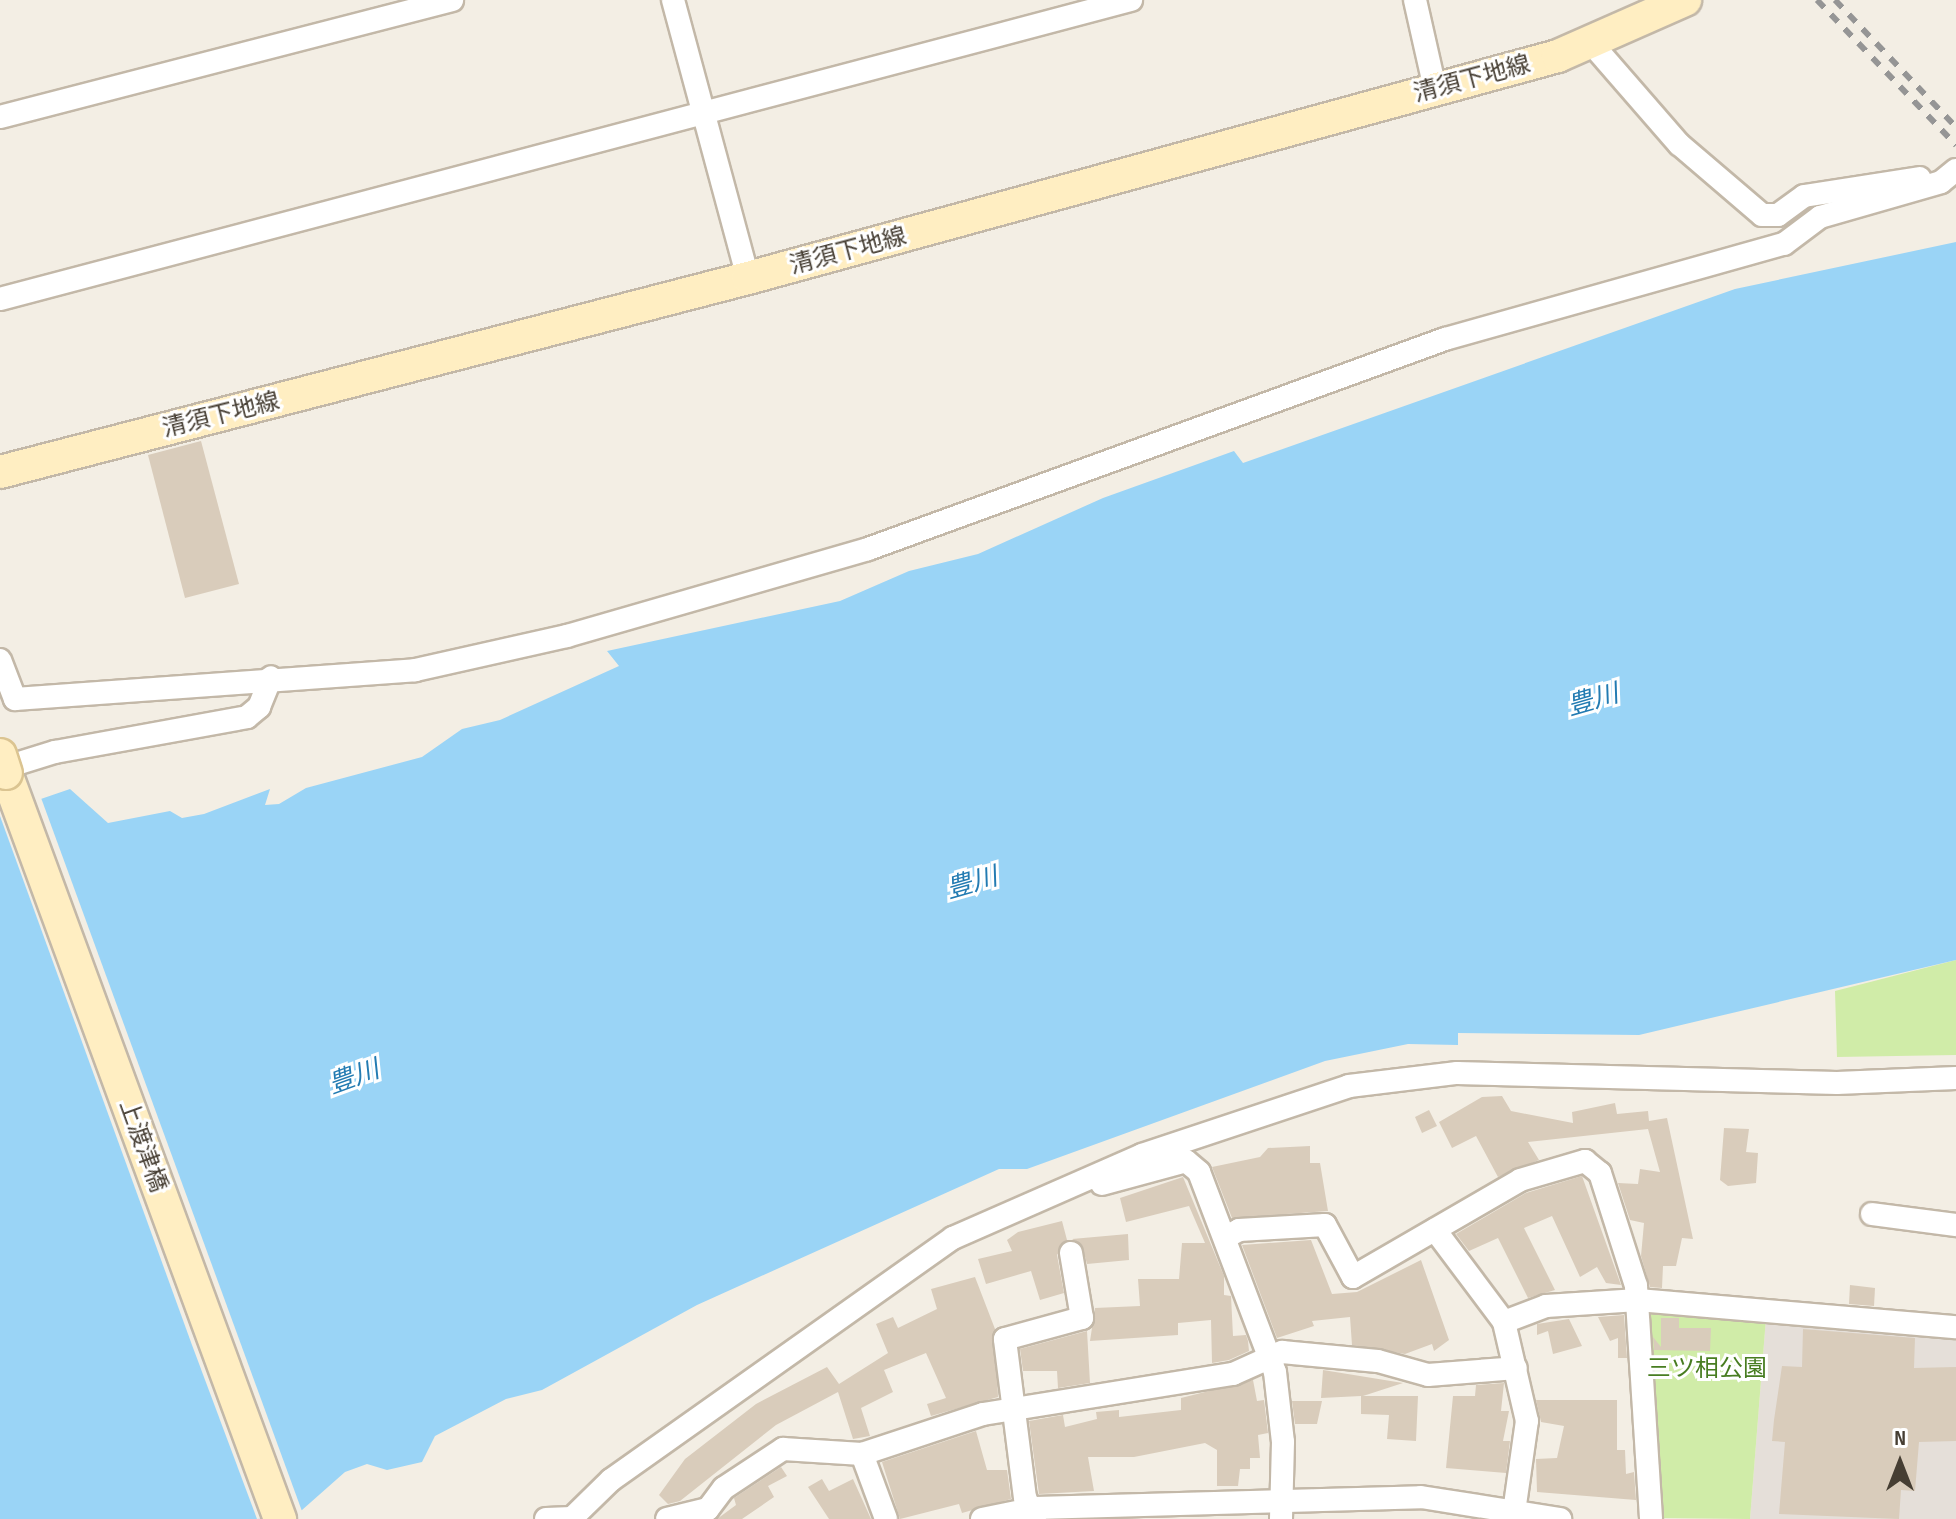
<!DOCTYPE html>
<meta charset="utf-8">
<style>
body{margin:0}
#map{position:relative;width:1956px;height:1519px;overflow:hidden;background:#f3eee4;font-family:"Sofia Sans Condensed","Noto Sans JP",sans-serif}
div>[style]{position:absolute}
.industrial>*{inset:0;background:#e5dfd9}
.green>*{inset:0;background:#d0eca8}
.water>*{inset:0;background:#9ad4f6}
.pier>*{inset:0;background:#f3eee4}
.building>*{inset:0;background:#d9ccbb}
.roads{filter:drop-shadow(2px 0 #c3b8a8) drop-shadow(-2px 0 #c3b8a8) drop-shadow(0 2px #c3b8a8) drop-shadow(0 -2px #c3b8a8)}
.street>*{height:22px;margin:-11px;padding:0 11px;transform-origin:11px;border-radius:11px;background:#fff}
.secondary>*{height:32px;margin:-16px;padding:0 16px;transform-origin:16px;border-radius:16px;background:#ffeec2}
.rail>*{height:6px;margin-top:-3px;transform-origin:0;background:repeating-linear-gradient(90deg,#959595 0 10px,transparent 0 20px)}
.bridges{filter:drop-shadow(2px 0 #dbc491) drop-shadow(-2px 0 #dbc491) drop-shadow(0 2px #dbc491) drop-shadow(0 -2px #dbc491)}
.secondary-bridge>*{height:32px;margin:-16px;padding:0 16px;transform-origin:16px;border-radius:16px;background:#ffeec2}
span{translate:-50% -50%;white-space:nowrap;text-align:center;line-height:1.15;-webkit-text-stroke:6px #fff;paint-order:stroke}
.street-label{font-size:24px;color:#463e33}
.park-label{font-size:24px;color:#487d21}
.water-label{font-size:26px;color:#227bb2;font-style:italic}
.north{position:absolute;left:1860px;top:1423px;width:80px;height:80px;-webkit-text-stroke:6px #fff;paint-order:stroke;rotate:0deg;font-size:22px;font-weight:700;line-height:32px;text-align:center;color:#463e33}
.north::after{content:'';display:block;margin:auto;width:28px;height:36px;background:#463e33;clip-path:polygon(50% 0,100% 100%,50% 72%,0 100%)}
</style>
<div id="map">
<div class="industrial">
<div style="clip-path:polygon(1766px 1318px,1956px 1333px,1956px 1519px,1750px 1519px)"></div>
</div>
<div class="green">
<div style="clip-path:polygon(1956px 960px,1956px 1055px,1837px 1057px,1835px 991px)"></div>
<div style="clip-path:polygon(1656px 1309px,1766px 1318px,1750px 1519px,1658px 1518px,1650px 1315px)"></div>
</div>
<div class="water">
<div style="clip-path:polygon(1956px 242px,1956px 960px,1639px 1035px,1458px 1033px,1458px 1045px,1408px 1044px,1325px 1061px,1027px 1169px,999px 1169px,697px 1305px,542px 1390px,506px 1399px,435px 1436px,422px 1462px,387px 1470px,367px 1464px,345px 1472px,302px 1510px,271px 1519px,0 1519px,0 813px,70px 789px,108px 823px,170px 811px,182px 818px,204px 814px,270px 789px,265px 805px,279px 804px,306px 788px,422px 757px,462px 729px,500px 720px,619px 666px,607px 651px,840px 601px,909px 571px,978px 554px,1103px 498px,1234px 451px,1243px 463px,1735px 289px)"></div>
</div>
<div class="pier">
<div style="clip-path:polygon(40px 795px,303px 1514px,257px 1519px,192px 1345px,0 816px,0 809px)"></div>
</div>
<div class="building">
<div style="clip-path:polygon(201px 441px,239px 584px,185px 598px,148px 455px)"></div>
<div style="clip-path:polygon(1502px 1096px,1511px 1111px,1573px 1123px,1572px 1112px,1615px 1103px,1617px 1114px,1648px 1111px,1649px 1121px,1667px 1118px,1693px 1239px,1682px 1238px,1676px 1266px,1663px 1266px,1662px 1288px,1650px 1287px,1641px 1256px,1644px 1223px,1630px 1220px,1618px 1183px,1638px 1184px,1640px 1169px,1660px 1172px,1648px 1129px,1528px 1142px,1539px 1160px,1498px 1177px,1476px 1136px,1452px 1148px,1439px 1122px,1482px 1097px)"></div>
<div style="clip-path:polygon(1429px 1110px,1437px 1126px,1422px 1133px,1415px 1117px)"></div>
<div style="clip-path:polygon(1724px 1128px,1749px 1129px,1746px 1152px,1758px 1153px,1756px 1183px,1728px 1186px,1720px 1180px)"></div>
<div style="clip-path:polygon(1310px 1146px,1310px 1163px,1320px 1163px,1328px 1211px,1232px 1218px,1212px 1167px,1260px 1157px,1268px 1148px)"></div>
<div style="clip-path:polygon(1582px 1176px,1621px 1285px,1606px 1283px,1597px 1267px,1580px 1277px,1552px 1216px,1524px 1228px,1555px 1290px,1528px 1298px,1498px 1238px,1469px 1251px,1456px 1234px,1526px 1193px)"></div>
<div style="clip-path:polygon(1183px 1177px,1224px 1276px,1224px 1295px,1231px 1296px,1233px 1336px,1246px 1335px,1248px 1341px,1249px 1351px,1229px 1360px,1212px 1363px,1211px 1320px,1178px 1323px,1178px 1335px,1090px 1341px,1095px 1308px,1140px 1306px,1138px 1279px,1179px 1279px,1182px 1243px,1205px 1243px,1189px 1206px,1126px 1222px,1120px 1198px)"></div>
<div style="clip-path:polygon(1062px 1221px,1067px 1240px,1057px 1255px,1064px 1293px,1040px 1300px,1031px 1271px,986px 1284px,978px 1259px,1012px 1251px,1007px 1240px,1018px 1232px)"></div>
<div style="clip-path:polygon(1128px 1234px,1129px 1260px,1087px 1264px,1082px 1245px,1072px 1239px)"></div>
<div style="clip-path:polygon(1311px 1240px,1332px 1294px,1357px 1292px,1421px 1260px,1449px 1340px,1434px 1351px,1432px 1344px,1405px 1354px,1352px 1345px,1350px 1317px,1312px 1321px,1314px 1326px,1277px 1338px,1242px 1245px)"></div>
<div style="clip-path:polygon(975px 1277px,995px 1329px,998px 1397px,931px 1416px,927px 1404px,946px 1398px,926px 1353px,884px 1370px,893px 1392px,861px 1408px,870px 1436px,853px 1439px,838px 1392px,776px 1425px,680px 1501px,668px 1504px,659px 1495px,685px 1459px,756px 1404px,827px 1367px,839px 1384px,888px 1353px,876px 1324px,893px 1317px,898px 1328px,937px 1309px,931px 1289px)"></div>
<div style="clip-path:polygon(1850px 1285px,1875px 1288px,1874px 1306px,1849px 1304px)"></div>
<div style="clip-path:polygon(1624px 1315px,1627px 1358px,1618px 1358px,1618px 1338px,1610px 1341px,1598px 1317px)"></div>
<div style="clip-path:polygon(1661px 1318px,1679px 1318px,1679px 1328px,1711px 1328px,1710px 1351px,1654px 1350px,1653px 1337px,1661px 1347px)"></div>
<div style="clip-path:polygon(1569px 1319px,1582px 1346px,1553px 1354px,1548px 1331px,1537px 1335px,1537px 1324px)"></div>
<div style="clip-path:polygon(1803px 1329px,1915px 1338px,1914px 1368px,1956px 1367px,1956px 1441px,1919px 1442px,1915px 1491px,1901px 1490px,1899px 1519px,1779px 1514px,1785px 1442px,1772px 1441px,1774px 1420px,1782px 1366px,1802px 1367px)"></div>
<div style="clip-path:polygon(1087px 1331px,1090px 1383px,1058px 1388px,1057px 1371px,1023px 1371px,1020px 1349px)"></div>
<div style="clip-path:polygon(1323px 1370px,1403px 1383px,1363px 1396px,1418px 1396px,1416px 1441px,1387px 1439px,1389px 1415px,1361px 1414px,1361px 1396px,1321px 1398px)"></div>
<div style="clip-path:polygon(1253px 1380px,1257px 1401px,1264px 1400px,1268px 1433px,1258px 1435px,1260px 1458px,1250px 1458px,1250px 1469px,1240px 1469px,1238px 1486px,1217px 1486px,1217px 1450px,1205px 1443px,1134px 1457px,1088px 1457px,1094px 1491px,1039px 1494px,1029px 1421px,1063px 1415px,1065px 1427px,1097px 1419px,1096px 1412px,1119px 1410px,1119px 1417px,1181px 1410px,1181px 1398px)"></div>
<div style="clip-path:polygon(1504px 1383px,1501px 1411px,1509px 1411px,1503px 1441px,1510px 1441px,1506px 1473px,1446px 1468px,1453px 1396px,1475px 1396px,1476px 1385px)"></div>
<div style="clip-path:polygon(1536px 1400px,1617px 1400px,1617px 1450px,1625px 1450px,1626px 1474px,1634px 1472px,1636px 1500px,1537px 1492px,1536px 1459px,1557px 1458px,1564px 1426px,1541px 1422px)"></div>
<div style="clip-path:polygon(1292px 1401px,1322px 1401px,1317px 1424px,1295px 1424px)"></div>
<div style="clip-path:polygon(976px 1431px,987px 1470px,1007px 1470px,1011px 1499px,962px 1513px,959px 1504px,900px 1519px,882px 1462px)"></div>
<div style="clip-path:polygon(781px 1467px,787px 1476px,768px 1486px,774px 1497px,742px 1519px,717px 1519px,736px 1505px,734px 1498px)"></div>
<div style="clip-path:polygon(822px 1479px,829px 1491px,853px 1479px,871px 1519px,829px 1519px,808px 1487px)"></div>
</div>
<div class="roads">
<div class="street">
<div style="left:673px;top:0;width:288px;rotate:74.9deg"></div>
<div style="left:1415px;top:0;width:91px;rotate:77.3deg"></div>
<div style="left:1592px;top:44px;width:133px;rotate:49deg"></div>
<div style="left:1679px;top:144px;width:109px;rotate:40.5deg"></div>
<div style="left:1762px;top:215px;width:16px"></div>
<div style="left:1778px;top:215px;width:32px;rotate:-36deg"></div>
<div style="left:1804px;top:196px;width:117px;rotate:-8.8deg"></div>
<div style="left:0;top:117px;width:467px;rotate:-14.5deg"></div>
<div style="left:0;top:299px;width:1170px;rotate:-14.81deg"></div>
<div style="left:0;top:660px;width:42px;rotate:69deg"></div>
<div style="left:15px;top:699px;width:401px;rotate:-4.1deg"></div>
<div style="left:415px;top:670px;width:156px;rotate:-12.6deg"></div>
<div style="left:567px;top:636px;width:313px;rotate:-16.1deg"></div>
<div style="left:868px;top:549px;width:614px;rotate:-20deg"></div>
<div style="left:1445px;top:339px;width:352px;rotate:-15.7deg"></div>
<div style="left:1784px;top:244px;width:45px;rotate:-36.9deg"></div>
<div style="left:1820px;top:217px;width:126px;rotate:-16.1deg"></div>
<div style="left:1941px;top:182px;width:19px;rotate:-39deg"></div>
<div style="left:0;top:769px;width:58px;rotate:-17.2deg"></div>
<div style="left:55px;top:752px;width:195px;rotate:-10.3deg"></div>
<div style="left:247px;top:717px;width:16px;rotate:-40deg"></div>
<div style="left:259px;top:707px;width:32px;rotate:-68deg"></div>
<div style="left:1102px;top:1184px;width:87px;rotate:-15.3deg"></div>
<div style="left:1186px;top:1161px;width:17px;rotate:40deg"></div>
<div style="left:1199px;top:1172px;width:214px;rotate:69.2deg"></div>
<div style="left:1275px;top:1372px;width:70px;rotate:83.5deg"></div>
<div style="left:1283px;top:1442px;width:77px;rotate:91.5deg"></div>
<div style="left:1872px;top:1214px;width:85px;rotate:7.5deg"></div>
<div style="left:1435px;top:1230px;width:115px;rotate:53.1deg"></div>
<div style="left:1226px;top:1237px;width:15px;rotate:-28deg"></div>
<div style="left:1239px;top:1230px;width:86px;rotate:-3.3deg"></div>
<div style="left:1325px;top:1225px;width:59px;rotate:61.7deg"></div>
<div style="left:1353px;top:1277px;width:193px;rotate:-30.1deg"></div>
<div style="left:1520px;top:1180px;width:68px;rotate:-16.3deg"></div>
<div style="left:1585px;top:1161px;width:19px;rotate:39deg"></div>
<div style="left:1600px;top:1173px;width:119px;rotate:72.3deg"></div>
<div style="left:1636px;top:1286px;width:233px;rotate:86.3deg"></div>
<div style="left:862px;top:1454px;width:69px;rotate:69.7deg"></div>
<div style="left:546px;top:1519px;width:26px;rotate:-2deg"></div>
<div style="left:571px;top:1519px;width:56px;rotate:-44.3deg"></div>
<div style="left:611px;top:1480px;width:419px;rotate:-35.3deg"></div>
<div style="left:953px;top:1238px;width:206px;rotate:-23.7deg"></div>
<div style="left:1142px;top:1155px;width:218px;rotate:-18.4deg"></div>
<div style="left:1349px;top:1086px;width:109px;rotate:-6.9deg"></div>
<div style="left:1457px;top:1073px;width:380px;rotate:1.5deg"></div>
<div style="left:1837px;top:1083px;width:119px;rotate:-2.4deg"></div>
<div style="left:667px;top:1519px;width:42px;rotate:-13.7deg"></div>
<div style="left:708px;top:1509px;width:26px;rotate:-53deg"></div>
<div style="left:724px;top:1488px;width:71px;rotate:-33.5deg"></div>
<div style="left:783px;top:1449px;width:79px;rotate:3.6deg"></div>
<div style="left:862px;top:1454px;width:127px;rotate:-18.3deg"></div>
<div style="left:983px;top:1414px;width:253px;rotate:-9.1deg"></div>
<div style="left:1233px;top:1374px;width:54px;rotate:-24.2deg"></div>
<div style="left:1282px;top:1352px;width:96px;rotate:5.4deg"></div>
<div style="left:1378px;top:1361px;width:52px;rotate:15.6deg"></div>
<div style="left:1428px;top:1375px;width:88px;rotate:-4.5deg"></div>
<div style="left:982px;top:1519px;width:55px;rotate:-11.5deg"></div>
<div style="left:1036px;top:1508px;width:385px;rotate:-1.6deg"></div>
<div style="left:1421px;top:1497px;width:141px;rotate:9deg"></div>
<div style="left:1035px;top:1519px;width:23px;rotate:-115deg"></div>
<div style="left:1025px;top:1498px;width:160px;rotate:-97.2deg"></div>
<div style="left:1005px;top:1339px;width:80px;rotate:-15.3deg"></div>
<div style="left:1082px;top:1318px;width:66px;rotate:-99.6deg"></div>
<div style="left:1513px;top:1519px;width:99px;rotate:-81.9deg"></div>
<div style="left:1527px;top:1421px;width:102px;rotate:-103.1deg"></div>
<div style="left:1504px;top:1322px;width:45px;rotate:-20.9deg"></div>
<div style="left:1546px;top:1306px;width:92px;rotate:-3.7deg"></div>
<div style="left:1638px;top:1300px;width:319px;rotate:4.9deg"></div>
</div>
<div class="secondary">
<div style="left:0;top:472px;width:773px;rotate:-14.54deg"></div>
<div style="left:748px;top:278px;width:840px;rotate:-15.33deg"></div>
<div style="left:1558px;top:56px;width:139px;rotate:-23.8deg"></div>
<div style="left:6px;top:773px;width:795px;rotate:69.83deg"></div>
</div>
</div>
<div class="rail">
<div style="left:1817px;top:0;width:201px;rotate:46.2deg"></div>
<div style="left:1835px;top:0;width:175px;rotate:46.4deg"></div>
</div>
<div class="bridges">
<div class="secondary-bridge">
<div style="left:0;top:755px;width:19px;rotate:72deg"></div>
</div>
</div>
<div class="street-label">
<span style="left:1472px;top:79px;rotate:-15deg">清須下地線</span>
<span style="left:848px;top:251px;rotate:-15deg">清須下地線</span>
<span style="left:221px;top:415px;rotate:-14deg">清須下地線</span>
<span style="left:143px;top:1146px;rotate:70deg">上渡津橋</span>
</div>
<div class="park-label">
<span style="left:1707px;top:1369px">三ツ相公園</span>
</div>
<div class="water-label">
<span style="left:1593px;top:701px;rotate:-16deg">豊川</span>
<span style="left:972px;top:884px;rotate:-16deg">豊川</span>
<span style="left:354px;top:1078px;rotate:-20deg">豊川</span>
</div>
<div class="north">N</div>
</div>
